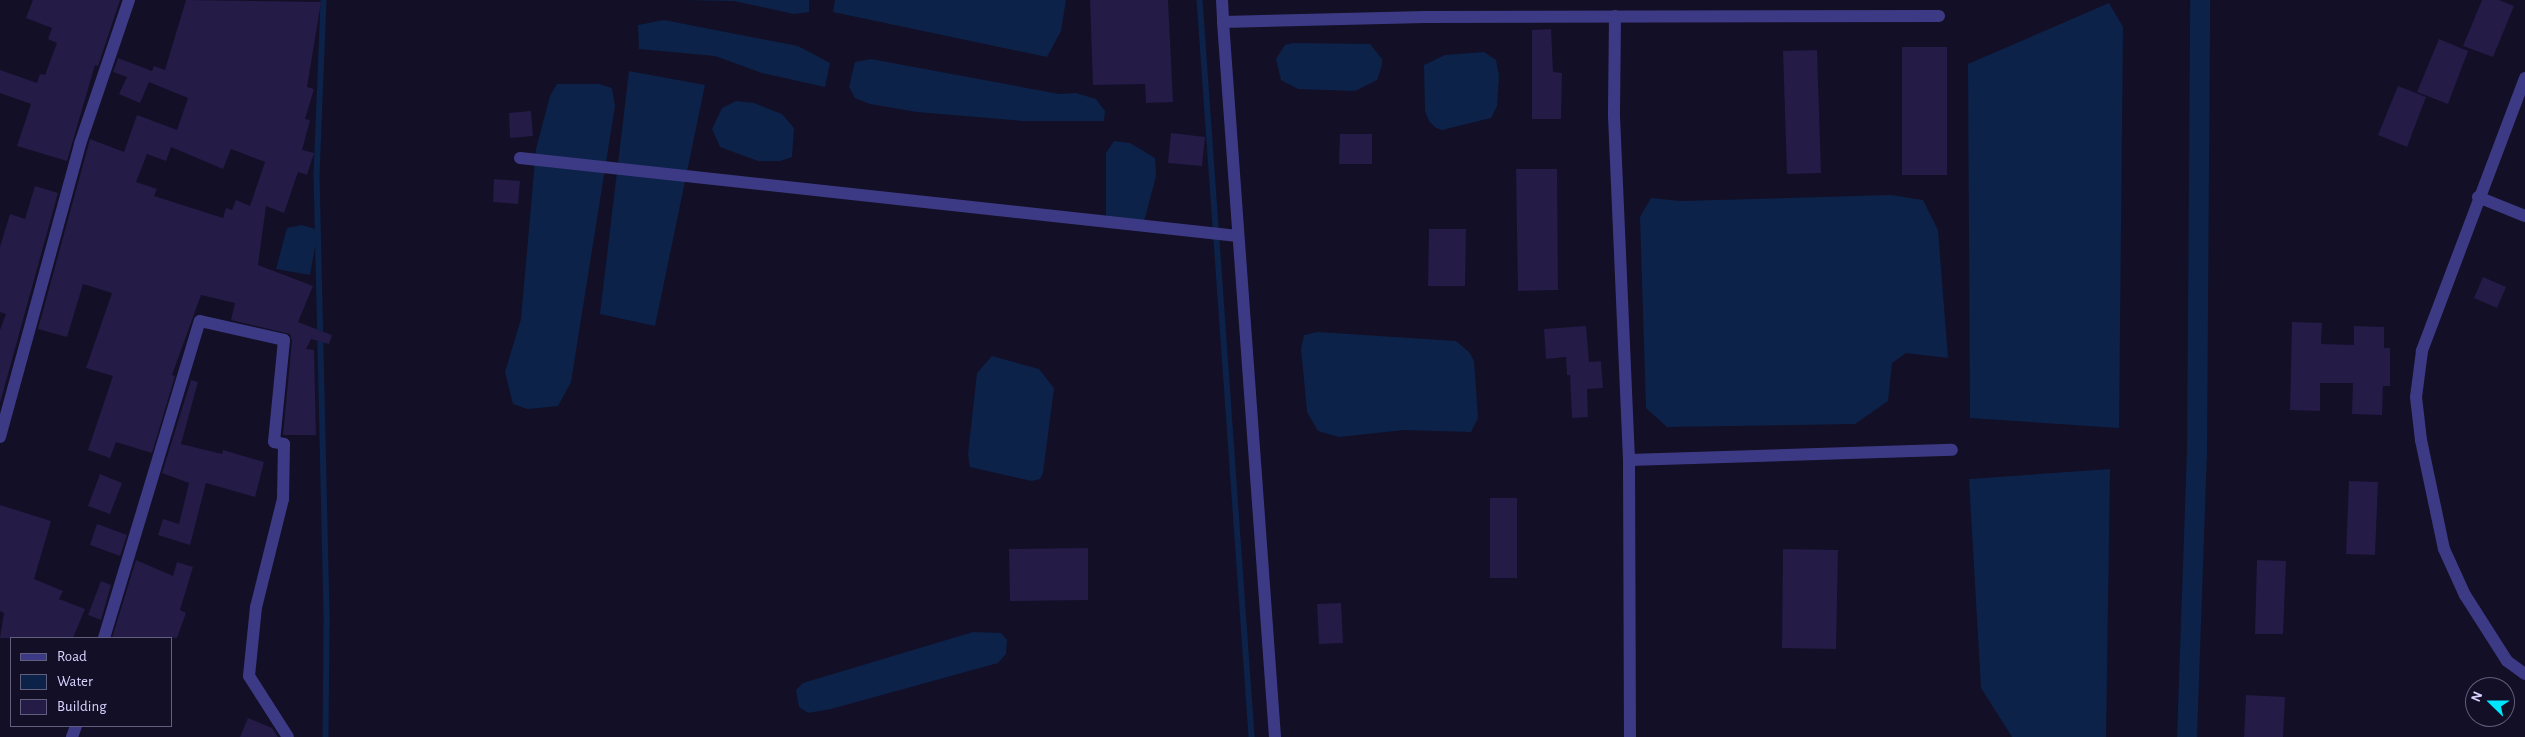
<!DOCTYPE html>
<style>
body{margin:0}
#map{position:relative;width:2525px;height:737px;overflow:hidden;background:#130f26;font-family:"Alegreya Sans",sans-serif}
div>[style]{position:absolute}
.water>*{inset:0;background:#0c2248}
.stream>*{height:5.5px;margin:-2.75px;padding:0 2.75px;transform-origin:2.75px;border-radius:2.75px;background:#0c2248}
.canal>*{height:20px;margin:-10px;padding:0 10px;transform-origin:10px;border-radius:10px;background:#0c2248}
.building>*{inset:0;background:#241b47}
.minor>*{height:12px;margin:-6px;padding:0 6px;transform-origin:6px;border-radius:6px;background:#3d3a85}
span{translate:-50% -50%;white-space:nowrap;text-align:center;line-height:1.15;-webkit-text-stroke:4.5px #130f26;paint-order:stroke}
.legend{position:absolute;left:10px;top:637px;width:162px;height:90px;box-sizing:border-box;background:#130f26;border:1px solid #625e7d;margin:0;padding:6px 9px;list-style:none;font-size:15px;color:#d9d4ff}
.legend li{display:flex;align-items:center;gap:10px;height:25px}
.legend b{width:25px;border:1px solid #625e7d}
.north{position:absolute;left:2465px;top:677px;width:50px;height:50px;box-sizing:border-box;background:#130f26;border:1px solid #625e7d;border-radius:50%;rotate:292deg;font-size:14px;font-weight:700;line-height:20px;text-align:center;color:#d9d4ff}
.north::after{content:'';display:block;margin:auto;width:18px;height:22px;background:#00e5ff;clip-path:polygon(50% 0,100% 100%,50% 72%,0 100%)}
</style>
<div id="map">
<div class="water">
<div style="clip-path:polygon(683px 0,809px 0,809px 12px,794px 14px,734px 1px)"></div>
<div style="clip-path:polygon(835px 0,1066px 0,1061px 31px,1047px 57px,833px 12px)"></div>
<div style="clip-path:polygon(2109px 3px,2123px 27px,2119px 428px,1970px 418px,1968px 64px)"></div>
<div style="clip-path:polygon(664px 20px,798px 46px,830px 63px,825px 87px,762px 73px,715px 56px,639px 49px,638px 25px)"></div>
<div style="clip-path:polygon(1293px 43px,1370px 44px,1382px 59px,1382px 65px,1377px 80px,1355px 91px,1298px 89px,1281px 80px,1276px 59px,1285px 45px)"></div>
<div style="clip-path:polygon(1484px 52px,1496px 60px,1499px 76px,1497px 106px,1491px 118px,1442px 130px,1436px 128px,1429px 121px,1425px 111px,1424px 65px,1445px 55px)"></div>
<div style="clip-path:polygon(871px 59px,1059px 94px,1076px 93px,1096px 99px,1105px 111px,1104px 121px,1023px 121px,917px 112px,870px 104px,855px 98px,849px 87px,855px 62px)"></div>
<div style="clip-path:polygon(629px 71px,705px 85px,655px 326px,600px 314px)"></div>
<div style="clip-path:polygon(557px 84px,599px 84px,612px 88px,615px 106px,571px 382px,558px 406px,527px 409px,513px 404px,505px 372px,521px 319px,536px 149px,550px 96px)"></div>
<div style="clip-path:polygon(736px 101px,754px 103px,782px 114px,794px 128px,792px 157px,780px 161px,758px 161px,720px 147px,712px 129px,722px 108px)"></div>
<div style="clip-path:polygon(1114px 141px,1130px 143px,1155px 158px,1156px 176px,1145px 218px,1139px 225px,1109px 221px,1106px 215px,1106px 153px)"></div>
<div style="clip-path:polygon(1891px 195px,1923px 200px,1938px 230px,1948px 358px,1906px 353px,1892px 363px,1888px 401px,1855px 424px,1667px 427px,1646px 408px,1640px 217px,1651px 198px,1681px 201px)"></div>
<div style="clip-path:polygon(302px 225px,318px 230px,310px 275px,276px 269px,287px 228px)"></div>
<div style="clip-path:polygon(1318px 332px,1456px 341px,1469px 352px,1474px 361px,1478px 418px,1471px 432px,1404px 430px,1339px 437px,1318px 431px,1307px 412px,1301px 349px,1304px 335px)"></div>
<div style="clip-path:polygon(992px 356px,1039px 369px,1054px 388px,1043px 473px,1040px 479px,1031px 481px,970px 467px,968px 454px,977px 373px)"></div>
<div style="clip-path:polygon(2110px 469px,2106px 737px,2012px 737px,1981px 688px,1969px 479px)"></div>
<div style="clip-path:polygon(973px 632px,1001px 633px,1007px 640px,1006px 654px,998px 663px,831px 709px,808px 713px,799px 707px,796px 690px,803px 683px)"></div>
</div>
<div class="stream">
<div style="left:1200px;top:0;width:739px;rotate:85.96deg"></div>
<div style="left:324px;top:1px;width:172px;rotate:92.3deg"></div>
<div style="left:317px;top:173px;width:452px;rotate:88.7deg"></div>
<div style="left:327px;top:625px;width:112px;rotate:90.5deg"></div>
</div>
<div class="canal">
<div style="left:2187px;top:737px;width:281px;rotate:-88deg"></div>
<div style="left:2197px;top:456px;width:456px;rotate:-89.6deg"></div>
</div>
<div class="building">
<div style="clip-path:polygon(33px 0,120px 0,98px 66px,95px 65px,67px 161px,17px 146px,31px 104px,0 93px,0 70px,37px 83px,40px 74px,45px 75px,57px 43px,48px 39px,52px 28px,26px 18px)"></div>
<div style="clip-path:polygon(evenodd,186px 0,321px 2px,307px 87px,314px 89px,305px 119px,310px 120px,302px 150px,314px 153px,307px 175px,298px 172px,284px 213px,266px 206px,258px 265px,313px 286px,298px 322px,332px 335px,329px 344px,311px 339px,306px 349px,314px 350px,316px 435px,283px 435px,292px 341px,290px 334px,231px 320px,235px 303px,201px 295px,172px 375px,175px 376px,152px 453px,116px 442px,110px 458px,88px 450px,113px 376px,86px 368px,112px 293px,83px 284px,67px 337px,38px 329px,90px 139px,124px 152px,137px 115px,177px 130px,188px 98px,149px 82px,140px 103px,119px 94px,127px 77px,113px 72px,118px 58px,152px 71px,154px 66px,165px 70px,186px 0,171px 147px,223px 169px,231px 149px,265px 162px,250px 206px,236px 200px,232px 210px,226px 208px,223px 218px,154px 196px,157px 189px,136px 182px,147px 154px,166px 161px,171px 147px)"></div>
<div style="clip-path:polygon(1090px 0,1168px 0,1173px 102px,1146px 103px,1145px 84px,1093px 85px)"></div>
<div style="clip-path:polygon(2482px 0,2499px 0,2514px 6px,2493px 57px,2463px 46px)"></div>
<div style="clip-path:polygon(1551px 29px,1553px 72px,1562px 73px,1561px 119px,1532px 119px,1532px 30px)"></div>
<div style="clip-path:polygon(2439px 39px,2468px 51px,2448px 104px,2417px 92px)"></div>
<div style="clip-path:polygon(1902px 47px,1947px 47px,1947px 175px,1902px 175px)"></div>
<div style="clip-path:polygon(1817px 50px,1821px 173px,1787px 174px,1783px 51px)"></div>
<div style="clip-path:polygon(2398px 86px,2426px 97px,2407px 147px,2378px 135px)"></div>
<div style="clip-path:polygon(531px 111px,533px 136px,510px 138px,509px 113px)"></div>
<div style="clip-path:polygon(1171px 133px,1205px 137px,1202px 166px,1168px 163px)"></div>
<div style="clip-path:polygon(1340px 134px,1372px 134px,1372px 164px,1339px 164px)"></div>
<div style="clip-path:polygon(1516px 169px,1557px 169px,1558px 290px,1518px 291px)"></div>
<div style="clip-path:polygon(494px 179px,520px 181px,518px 204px,493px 202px)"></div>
<div style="clip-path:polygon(35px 186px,58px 193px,0 403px,0 330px,6px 314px,0 312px,0 247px,10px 214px,25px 219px)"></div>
<div style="clip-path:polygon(1429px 229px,1466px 229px,1465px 286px,1428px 286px)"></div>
<div style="clip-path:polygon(2483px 277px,2506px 287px,2497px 308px,2474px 298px)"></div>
<div style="clip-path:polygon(2292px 322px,2322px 323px,2321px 344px,2354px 345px,2354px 326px,2384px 327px,2384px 348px,2390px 348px,2390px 386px,2383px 386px,2382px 415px,2352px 414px,2353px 383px,2320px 383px,2320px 411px,2290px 410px)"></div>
<div style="clip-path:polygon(1586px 326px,1589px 362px,1601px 361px,1603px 388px,1587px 389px,1588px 417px,1572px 418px,1570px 375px,1567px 375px,1566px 357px,1546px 359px,1544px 329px)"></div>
<div style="clip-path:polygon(191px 380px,198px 382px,181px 444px,222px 454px,223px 450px,264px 462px,255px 497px,206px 483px,190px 545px,158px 535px,163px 519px,179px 524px,189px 483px,162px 473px)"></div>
<div style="clip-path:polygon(100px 474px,122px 483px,110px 514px,88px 506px)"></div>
<div style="clip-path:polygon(2349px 481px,2378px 482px,2375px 555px,2346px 554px)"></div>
<div style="clip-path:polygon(1490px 498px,1517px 498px,1517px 578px,1490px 578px)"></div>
<div style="clip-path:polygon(0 505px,51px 521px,34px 579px,63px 591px,59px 599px,85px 609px,73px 638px,0 638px,4px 613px,0 611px)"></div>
<div style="clip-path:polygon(97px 524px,127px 535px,120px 556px,90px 545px)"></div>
<div style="clip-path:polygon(1088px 548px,1088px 600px,1010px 601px,1009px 549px)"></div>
<div style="clip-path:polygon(1783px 549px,1838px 550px,1836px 649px,1782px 648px)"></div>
<div style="clip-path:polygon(136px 560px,173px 576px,177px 562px,193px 567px,180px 610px,186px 613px,177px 638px,112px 638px)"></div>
<div style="clip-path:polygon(2257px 560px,2286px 561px,2283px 634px,2255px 634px)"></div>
<div style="clip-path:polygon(101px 581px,111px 585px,101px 620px,88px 615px)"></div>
<div style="clip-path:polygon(1341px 603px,1343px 643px,1319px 644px,1317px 604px)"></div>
<div style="clip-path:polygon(2246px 695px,2285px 697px,2283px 737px,2244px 737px)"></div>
<div style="clip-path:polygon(248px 718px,272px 728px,278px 737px,240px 737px)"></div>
</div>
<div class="minor">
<div style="left:1222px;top:0;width:22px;rotate:87deg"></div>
<div style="left:1615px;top:16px;width:100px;rotate:90.6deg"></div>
<div style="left:1614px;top:116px;width:344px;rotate:87.5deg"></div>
<div style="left:1629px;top:460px;width:277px;rotate:89.8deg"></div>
<div style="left:2525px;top:78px;width:292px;rotate:110.7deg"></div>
<div style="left:2422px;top:351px;width:46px;rotate:97.4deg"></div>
<div style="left:2416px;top:397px;width:43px;rotate:83.4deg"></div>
<div style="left:2421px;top:440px;width:111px;rotate:78.1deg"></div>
<div style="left:2444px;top:549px;width:51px;rotate:65.5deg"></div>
<div style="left:2465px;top:595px;width:78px;rotate:57.5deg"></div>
<div style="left:2507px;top:661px;width:22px;rotate:36deg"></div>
<div style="left:520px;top:158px;width:722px;rotate:6.2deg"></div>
<div style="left:2478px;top:197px;width:51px;rotate:22deg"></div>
<div style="left:0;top:437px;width:304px;rotate:-74.7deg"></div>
<div style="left:80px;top:144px;width:152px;rotate:-71.2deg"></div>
<div style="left:1629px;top:460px;width:323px;rotate:-1.8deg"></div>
<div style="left:104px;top:638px;width:331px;rotate:-73.2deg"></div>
<div style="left:200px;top:321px;width:86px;rotate:12.7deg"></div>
<div style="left:284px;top:340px;width:102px;rotate:95.6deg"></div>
<div style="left:274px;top:442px;width:10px;rotate:11deg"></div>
<div style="left:284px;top:444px;width:55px;rotate:91deg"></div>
<div style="left:283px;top:499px;width:111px;rotate:104deg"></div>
<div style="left:256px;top:607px;width:69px;rotate:95.8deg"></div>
<div style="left:249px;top:676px;width:72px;rotate:57.4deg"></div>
<div style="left:72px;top:737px;width:12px;rotate:-70deg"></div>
<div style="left:1275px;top:737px;width:717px;rotate:-94.16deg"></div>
<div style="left:1223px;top:22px;width:202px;rotate:-1.4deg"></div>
<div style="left:1425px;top:17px;width:514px;rotate:-0.11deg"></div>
</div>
<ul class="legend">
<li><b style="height:6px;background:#3d3a85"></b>Road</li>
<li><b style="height:14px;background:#0c2248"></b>Water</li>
<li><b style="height:14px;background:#241b47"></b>Building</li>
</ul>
<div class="north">N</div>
</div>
